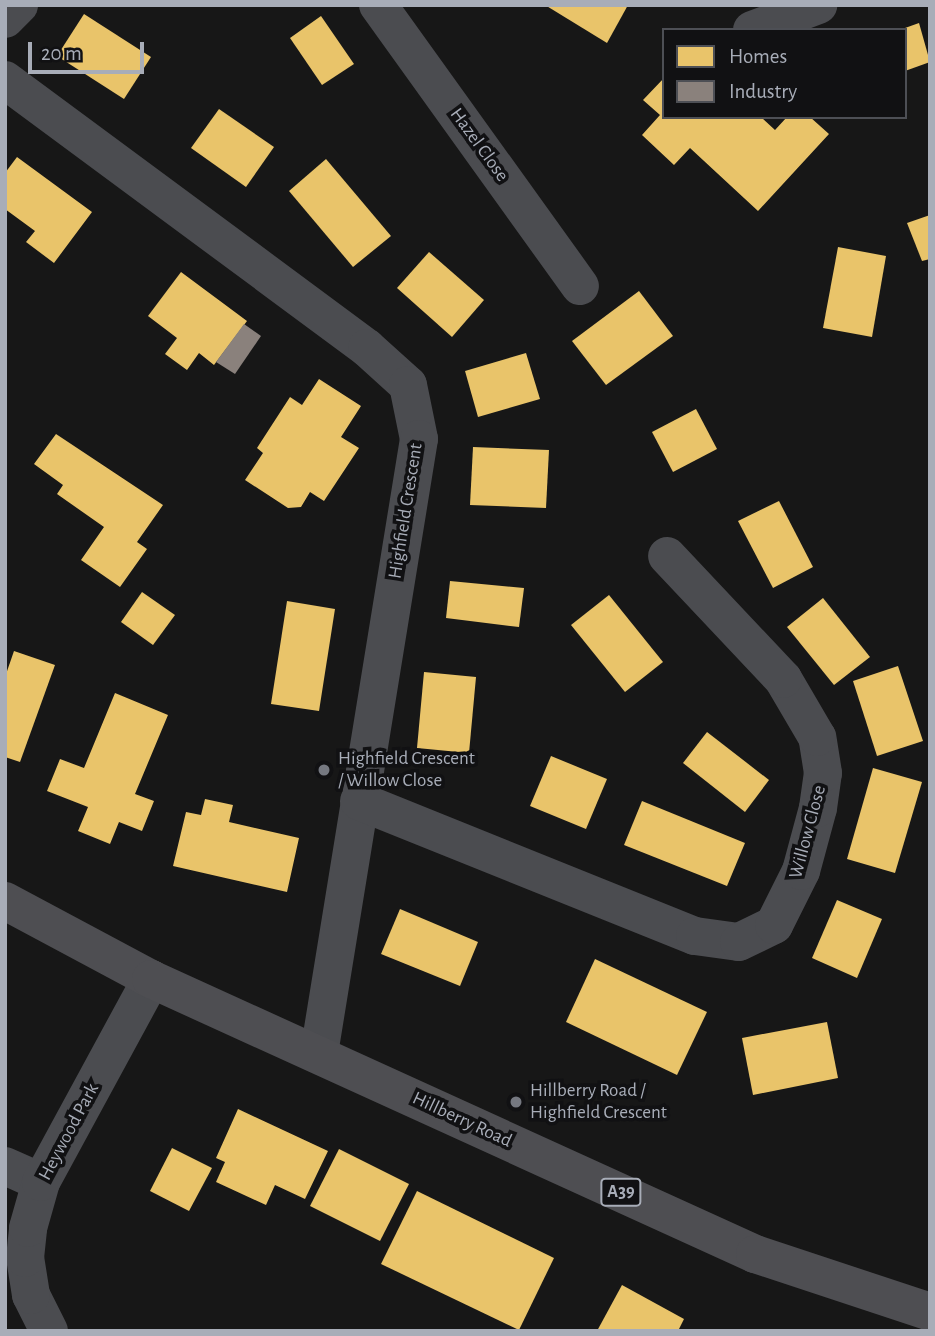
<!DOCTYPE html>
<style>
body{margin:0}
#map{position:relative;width:935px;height:1336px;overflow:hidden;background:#171717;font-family:"Alegreya Sans",sans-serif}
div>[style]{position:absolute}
.homes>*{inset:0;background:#e9c46a}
.industry>*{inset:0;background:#8a817c}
.minor>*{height:38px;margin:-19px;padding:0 19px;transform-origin:19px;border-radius:19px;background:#4b4c50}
.trunk>*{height:38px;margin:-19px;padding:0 19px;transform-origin:19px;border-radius:19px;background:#4e4e52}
.dots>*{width:19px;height:19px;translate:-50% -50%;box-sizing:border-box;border:4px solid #111113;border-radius:50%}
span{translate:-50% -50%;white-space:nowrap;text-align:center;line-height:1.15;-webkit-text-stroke:7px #111113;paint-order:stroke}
.shield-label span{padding:2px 5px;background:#111113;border:2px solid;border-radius:5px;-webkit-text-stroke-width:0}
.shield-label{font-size:18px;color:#a8adb8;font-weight:700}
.street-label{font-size:19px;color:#a8adb8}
.poi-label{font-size:19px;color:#a8adb8}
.left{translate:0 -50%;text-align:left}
.frame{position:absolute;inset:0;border:7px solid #a8adb8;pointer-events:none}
.legend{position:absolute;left:662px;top:28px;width:245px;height:91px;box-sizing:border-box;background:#111113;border:2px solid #4d4f55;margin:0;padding:9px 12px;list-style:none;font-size:21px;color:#a8adb8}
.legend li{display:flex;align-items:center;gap:14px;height:35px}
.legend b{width:35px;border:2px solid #4d4f55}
.scale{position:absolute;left:28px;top:42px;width:116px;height:32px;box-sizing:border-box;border:4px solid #a8adb8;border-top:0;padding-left:9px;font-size:21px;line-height:24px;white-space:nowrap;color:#a8adb8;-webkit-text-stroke:5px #111113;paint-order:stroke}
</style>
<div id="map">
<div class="homes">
<div style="clip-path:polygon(545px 5px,628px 5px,607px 43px)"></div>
<div style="clip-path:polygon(84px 14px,151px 57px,124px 99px,57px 56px)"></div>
<div style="clip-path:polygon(321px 16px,354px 64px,322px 85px,290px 38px)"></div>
<div style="clip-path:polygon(919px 23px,930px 62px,905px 71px,905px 28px)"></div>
<div style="clip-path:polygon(664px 78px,664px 117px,761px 117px,775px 130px,787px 117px,810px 117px,829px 134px,758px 211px,690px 148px,674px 165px,642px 135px,660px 115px,643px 100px)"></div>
<div style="clip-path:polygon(219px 109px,274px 147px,246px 187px,191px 148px)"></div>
<div style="clip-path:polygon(17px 157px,92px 212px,54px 263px,26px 242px,35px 231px,5px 209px,5px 173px)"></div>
<div style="clip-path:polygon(326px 159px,391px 236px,353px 267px,289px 191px)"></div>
<div style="clip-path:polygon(930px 215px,930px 259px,922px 261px,907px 223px)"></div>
<div style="clip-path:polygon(838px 247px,886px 256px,872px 337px,823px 328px)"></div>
<div style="clip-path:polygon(429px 252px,484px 300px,452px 337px,397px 288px)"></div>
<div style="clip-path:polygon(181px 272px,247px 321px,214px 365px,199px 353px,187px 370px,165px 354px,177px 338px,148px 316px)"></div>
<div style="clip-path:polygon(639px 291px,673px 336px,606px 385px,572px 341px)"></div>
<div style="clip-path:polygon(526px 353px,540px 399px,478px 417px,465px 371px)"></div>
<div style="clip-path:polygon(319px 379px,361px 406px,341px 437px,359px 448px,324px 501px,310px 492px,301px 507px,288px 508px,245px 480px,263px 453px,257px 448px,290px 397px,302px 405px)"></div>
<div style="clip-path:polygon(696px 409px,717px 449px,673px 472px,652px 432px)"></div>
<div style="clip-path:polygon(56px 434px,163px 505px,137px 542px,147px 549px,120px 587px,81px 560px,104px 527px,57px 494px,63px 485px,34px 464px)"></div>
<div style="clip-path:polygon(473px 447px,549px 450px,546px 508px,470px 505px)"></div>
<div style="clip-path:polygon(779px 501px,813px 567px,773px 588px,738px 521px)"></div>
<div style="clip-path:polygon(450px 581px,524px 588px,519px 627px,446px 618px)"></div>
<div style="clip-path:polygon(142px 592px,175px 615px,153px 645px,121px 622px)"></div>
<div style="clip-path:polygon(609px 595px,663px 662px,625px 692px,571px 625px)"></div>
<div style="clip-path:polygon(823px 598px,870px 657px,834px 685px,787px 627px)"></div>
<div style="clip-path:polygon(287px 601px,335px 609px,319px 711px,271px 704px)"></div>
<div style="clip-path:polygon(14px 651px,55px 665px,20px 762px,5px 757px,5px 677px)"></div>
<div style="clip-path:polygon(898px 666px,923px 741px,877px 756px,853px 681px)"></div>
<div style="clip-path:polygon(424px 672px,476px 677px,469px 753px,417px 748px)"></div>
<div style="clip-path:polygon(115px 693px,168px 715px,135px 794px,154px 801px,142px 831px,119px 822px,110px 844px,78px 831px,88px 807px,47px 791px,60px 759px,84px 768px)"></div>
<div style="clip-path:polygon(707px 732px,769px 780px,745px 812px,683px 763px)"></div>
<div style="clip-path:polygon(551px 756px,607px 779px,586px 829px,530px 806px)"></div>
<div style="clip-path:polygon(873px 768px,922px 782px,895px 873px,847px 859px)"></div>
<div style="clip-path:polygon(205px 799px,233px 805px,229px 822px,299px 838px,287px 892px,173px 866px,186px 812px,201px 815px)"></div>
<div style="clip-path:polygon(642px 801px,745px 843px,727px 886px,624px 845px)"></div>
<div style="clip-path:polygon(837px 900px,882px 919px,857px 978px,812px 958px)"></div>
<div style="clip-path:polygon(400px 909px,478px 942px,460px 986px,381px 954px)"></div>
<div style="clip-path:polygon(595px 959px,707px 1012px,677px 1075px,566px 1022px)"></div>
<div style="clip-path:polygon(827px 1022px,838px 1078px,753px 1095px,742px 1038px)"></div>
<div style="clip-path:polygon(238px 1109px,328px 1151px,305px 1199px,275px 1185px,266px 1205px,216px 1182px,225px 1162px,216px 1158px)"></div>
<div style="clip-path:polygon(172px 1148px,212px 1168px,189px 1211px,150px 1191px)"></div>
<div style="clip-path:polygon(339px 1149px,409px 1184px,380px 1241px,310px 1206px)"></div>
<div style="clip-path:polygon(417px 1191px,554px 1258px,519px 1330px,381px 1264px)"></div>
<div style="clip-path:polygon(622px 1285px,684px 1319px,678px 1331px,597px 1331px)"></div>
</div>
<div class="industry">
<div style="clip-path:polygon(244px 324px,261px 336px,235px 374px,216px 362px)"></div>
</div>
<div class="minor">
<div style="left:378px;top:5px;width:346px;rotate:54.3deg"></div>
<div style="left:5px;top:19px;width:20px;rotate:-45deg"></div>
<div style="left:752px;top:30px;width:71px;rotate:-20.7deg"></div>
<div style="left:5px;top:80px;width:450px;rotate:36.5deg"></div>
<div style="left:367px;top:348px;width:55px;rotate:42.1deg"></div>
<div style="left:408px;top:385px;width:55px;rotate:78.5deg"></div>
<div style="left:419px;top:439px;width:623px;rotate:99.24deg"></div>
<div style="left:359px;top:801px;width:362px;rotate:21.9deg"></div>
<div style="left:695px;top:936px;width:44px;rotate:7.8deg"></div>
<div style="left:739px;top:942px;width:39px;rotate:-26deg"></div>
<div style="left:774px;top:925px;width:60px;rotate:-63.4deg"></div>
<div style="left:801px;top:871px;width:65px;rotate:-74.9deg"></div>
<div style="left:818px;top:808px;width:35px;rotate:-82deg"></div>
<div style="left:823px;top:773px;width:36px;rotate:-99deg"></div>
<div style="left:817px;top:737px;width:67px;rotate:-120.4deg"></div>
<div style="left:783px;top:679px;width:169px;rotate:-133.3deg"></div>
<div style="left:5px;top:1166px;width:39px;rotate:24deg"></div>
<div style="left:49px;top:1331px;width:40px;rotate:-116.6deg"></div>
<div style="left:31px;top:1295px;width:37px;rotate:-99deg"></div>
<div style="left:25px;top:1258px;width:30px;rotate:-84deg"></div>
<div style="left:28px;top:1228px;width:48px;rotate:-74.2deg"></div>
<div style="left:41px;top:1182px;width:231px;rotate:-61.5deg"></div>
</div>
<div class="trunk">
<div style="left:5px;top:901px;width:166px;rotate:28.1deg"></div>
<div style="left:151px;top:979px;width:664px;rotate:24.48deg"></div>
<div style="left:755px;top:1254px;width:184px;rotate:18.3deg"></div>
</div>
<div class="dots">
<div style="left:324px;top:770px;background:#757880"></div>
<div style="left:516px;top:1102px;background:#757880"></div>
</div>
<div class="shield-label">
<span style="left:621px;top:1192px">A39</span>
</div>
<div class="street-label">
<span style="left:479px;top:145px;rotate:54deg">Hazel Close</span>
<span style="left:406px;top:511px;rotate:-81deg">Highfield Crescent</span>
<span style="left:808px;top:832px;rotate:-75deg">Willow Close</span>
<span style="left:462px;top:1120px;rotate:25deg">Hillberry Road</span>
<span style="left:69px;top:1132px;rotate:-62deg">Heywood Park</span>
</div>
<div class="poi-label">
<span class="left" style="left:338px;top:770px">Highfield Crescent<br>/ Willow Close</span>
<span class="left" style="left:530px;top:1102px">Hillberry Road /<br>Highfield Crescent</span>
</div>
<div class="frame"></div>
<ul class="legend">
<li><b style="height:19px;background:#e9c46a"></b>Homes</li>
<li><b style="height:19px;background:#8a817c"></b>Industry</li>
</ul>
<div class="scale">20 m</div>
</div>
